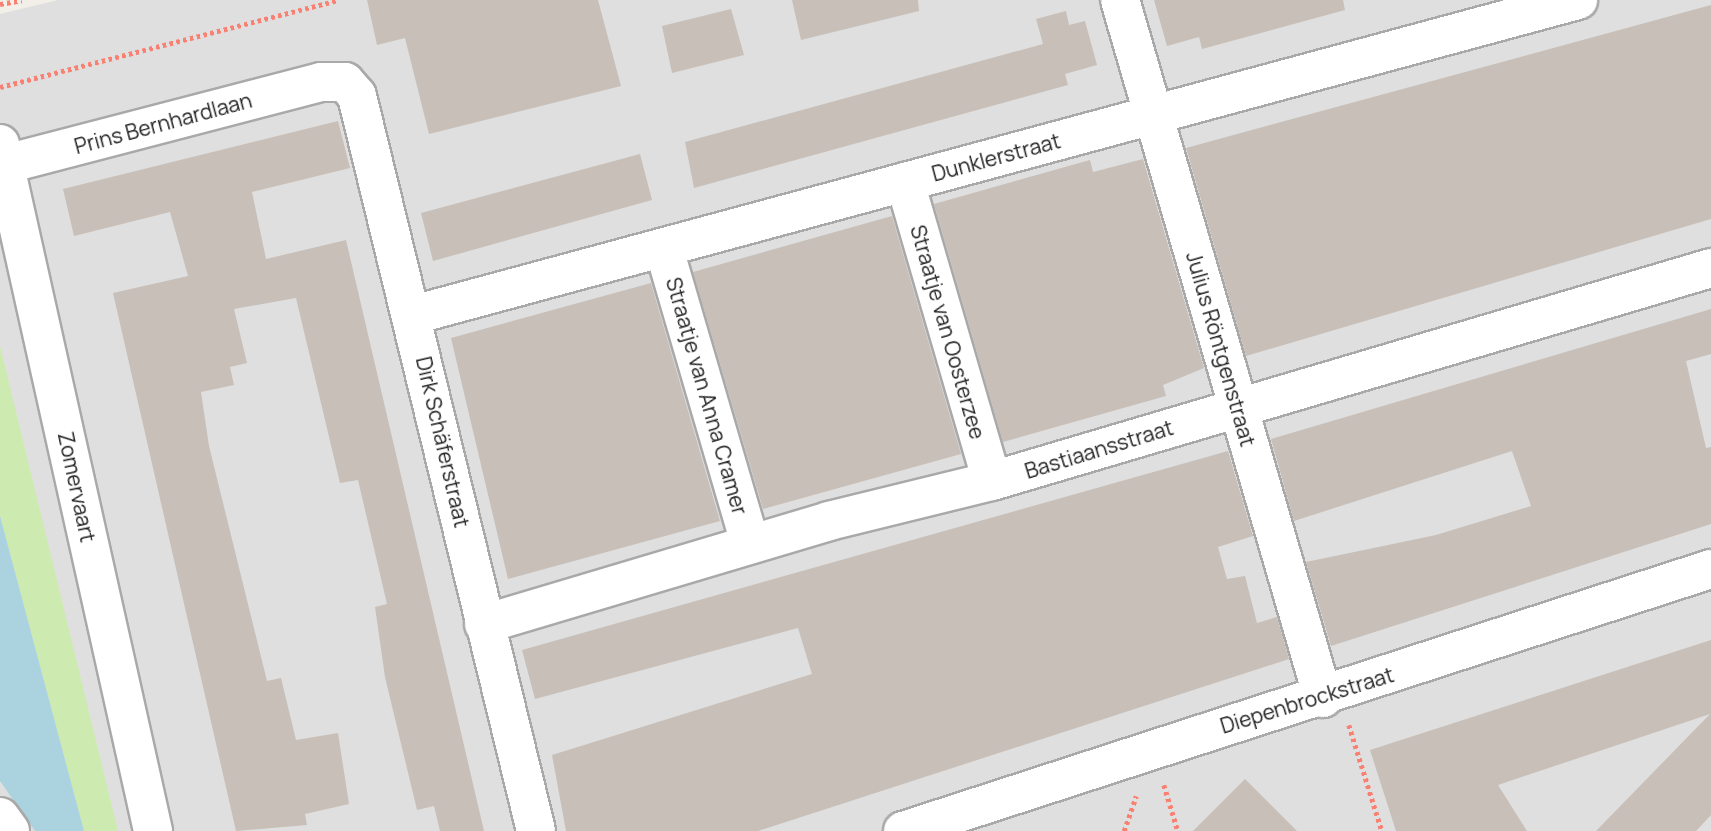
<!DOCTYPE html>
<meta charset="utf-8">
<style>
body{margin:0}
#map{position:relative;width:1711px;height:831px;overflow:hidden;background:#f2efe9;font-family:Manrope,sans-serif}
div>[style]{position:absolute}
.residential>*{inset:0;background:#e0dfdf}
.grass>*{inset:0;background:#cdebb0}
.water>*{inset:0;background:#aad3df}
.building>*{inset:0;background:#c7bfb8}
.path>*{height:4.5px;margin-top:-2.25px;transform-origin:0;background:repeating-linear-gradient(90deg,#fa8072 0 3.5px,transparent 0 7px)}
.roads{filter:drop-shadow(2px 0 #a9a9a9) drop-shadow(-2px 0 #a9a9a9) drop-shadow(0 2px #a9a9a9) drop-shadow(0 -2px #a9a9a9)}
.minor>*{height:38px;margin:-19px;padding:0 19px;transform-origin:19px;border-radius:19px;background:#fff}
span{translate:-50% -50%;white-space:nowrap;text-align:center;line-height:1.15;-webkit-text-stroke:5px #fff;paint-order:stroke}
.street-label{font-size:21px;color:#222}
</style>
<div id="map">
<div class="residential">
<div style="clip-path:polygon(58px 0,1711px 0,1711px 831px,0 831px,0 14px)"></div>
</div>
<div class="grass">
<div style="clip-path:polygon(0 346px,118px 831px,84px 831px,0 516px)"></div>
</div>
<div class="water">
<div style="clip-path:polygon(0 516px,84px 831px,35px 831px,0 781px)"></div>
</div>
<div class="building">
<div style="clip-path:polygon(367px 0,598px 0,621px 86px,429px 134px,405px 38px,377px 45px)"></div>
<div style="clip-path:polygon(792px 0,918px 0,919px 11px,801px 40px)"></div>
<div style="clip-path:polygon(1154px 0,1343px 0,1345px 10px,1202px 49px,1199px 37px,1167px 46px)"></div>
<div style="clip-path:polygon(1711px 5px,1711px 219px,1246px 356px,1186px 148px)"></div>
<div style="clip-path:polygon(731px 9px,744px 55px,672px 73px,662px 26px)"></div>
<div style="clip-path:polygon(1066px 11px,1069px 25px,1085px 21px,1097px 65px,1065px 74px,1068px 85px,694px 188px,685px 142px,1043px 44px,1036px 19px)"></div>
<div style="clip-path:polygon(338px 121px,350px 168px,252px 192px,266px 259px,346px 240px,484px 831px,440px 831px,434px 806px,417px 810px,385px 677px,375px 607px,387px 604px,358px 480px,340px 483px,296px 298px,234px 309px,247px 363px,230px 367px,234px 385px,201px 392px,209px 446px,267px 681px,281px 678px,296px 740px,338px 733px,349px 804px,305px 814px,307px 825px,236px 831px,113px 293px,188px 276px,170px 212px,74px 236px,63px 189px)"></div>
<div style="clip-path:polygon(640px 154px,652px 200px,433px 261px,421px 213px)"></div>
<div style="clip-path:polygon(1143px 159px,1204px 368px,1163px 385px,1166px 396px,1003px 442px,934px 204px,1090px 160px,1093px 172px)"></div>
<div style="clip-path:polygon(892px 216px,961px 454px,763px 509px,693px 272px)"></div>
<div style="clip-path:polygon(651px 283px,720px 521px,508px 579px,451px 338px)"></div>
<div style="clip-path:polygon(1711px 309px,1711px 354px,1686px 361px,1706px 448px,1711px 447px,1711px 524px,1331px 646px,1306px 562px,1436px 535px,1531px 506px,1512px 451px,1294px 521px,1271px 439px)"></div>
<div style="clip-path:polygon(1228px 451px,1253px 536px,1218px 547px,1227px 579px,1245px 576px,1257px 623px,1277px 617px,1289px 659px,758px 831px,566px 831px,552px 755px,812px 674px,798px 628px,535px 699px,522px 650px)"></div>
<div style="clip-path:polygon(1711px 640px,1711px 815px,1696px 831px,1596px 831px,1710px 714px,1498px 785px,1527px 831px,1396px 831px,1370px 750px)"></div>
<div style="clip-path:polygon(1245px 779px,1297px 831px,1193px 831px)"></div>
</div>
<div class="path">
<div style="left:0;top:4px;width:22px;rotate:-10deg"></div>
<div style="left:0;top:87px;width:349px;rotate:-14.4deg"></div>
<div style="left:1349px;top:725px;width:111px;rotate:72.7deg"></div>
<div style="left:1164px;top:785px;width:48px;rotate:73.1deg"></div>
<div style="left:1124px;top:831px;width:37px;rotate:-71deg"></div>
</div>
<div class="roads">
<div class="minor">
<div style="left:1120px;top:0;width:727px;rotate:73.78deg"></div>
<div style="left:0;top:144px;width:704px;rotate:77.44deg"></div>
<div style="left:6px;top:164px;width:325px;rotate:-14.6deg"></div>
<div style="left:321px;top:82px;width:24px"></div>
<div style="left:345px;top:82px;width:18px;rotate:49deg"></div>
<div style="left:357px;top:96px;width:756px;rotate:76.31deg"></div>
<div style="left:905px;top:182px;width:311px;rotate:73.8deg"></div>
<div style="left:664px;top:249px;width:307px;rotate:73.7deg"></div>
<div style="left:413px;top:315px;width:1207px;rotate:-15.13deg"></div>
<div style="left:484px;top:624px;width:360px;rotate:-16.6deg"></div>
<div style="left:829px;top:521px;width:168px;rotate:-13.8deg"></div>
<div style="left:992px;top:481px;width:750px;rotate:-16.5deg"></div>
<div style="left:0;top:817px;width:17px;rotate:54deg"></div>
<div style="left:903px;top:831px;width:849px;rotate:-17.97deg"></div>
</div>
</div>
<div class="street-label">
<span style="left:163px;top:123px;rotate:-15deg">Prins Bernhardlaan</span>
<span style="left:996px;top:157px;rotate:-15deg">Dunklerstraat</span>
<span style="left:948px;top:332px;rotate:74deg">Straatje van Oosterzee</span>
<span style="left:1221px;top:349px;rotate:74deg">Julius Röntgenstraat</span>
<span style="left:707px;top:396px;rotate:74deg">Straatje van Anna Cramer</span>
<span style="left:443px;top:442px;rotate:77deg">Dirk Schäferstraat</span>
<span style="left:1099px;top:449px;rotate:-17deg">Bastiaansstraat</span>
<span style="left:77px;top:487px;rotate:78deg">Zomervaart</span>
<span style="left:1307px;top:700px;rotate:-17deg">Diepenbrockstraat</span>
</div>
</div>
